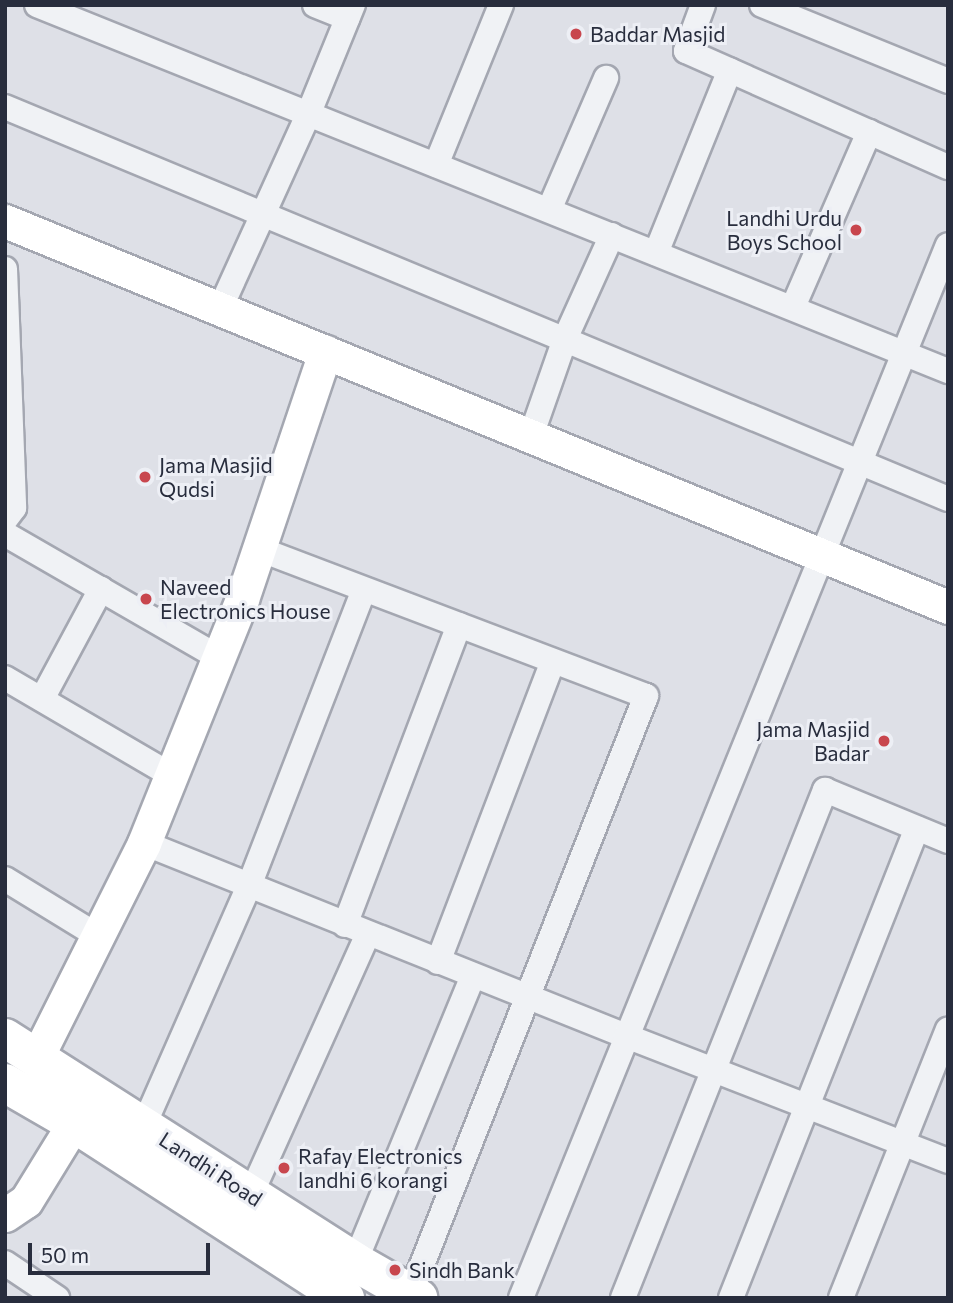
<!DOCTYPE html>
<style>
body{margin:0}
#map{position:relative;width:953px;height:1303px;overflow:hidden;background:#dee0e7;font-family:Commissioner,sans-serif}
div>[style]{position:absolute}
.roads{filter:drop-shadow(2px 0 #a4a7b1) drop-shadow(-2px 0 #a4a7b1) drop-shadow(0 2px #a4a7b1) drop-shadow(0 -2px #a4a7b1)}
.street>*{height:24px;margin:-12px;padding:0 12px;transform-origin:12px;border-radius:12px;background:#f0f2f5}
.secondary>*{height:33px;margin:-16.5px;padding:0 16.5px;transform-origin:16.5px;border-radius:16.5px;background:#fff}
.primary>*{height:38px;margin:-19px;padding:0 19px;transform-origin:19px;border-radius:19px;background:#fff}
.dots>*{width:19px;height:19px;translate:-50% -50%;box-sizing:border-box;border:4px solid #edeff5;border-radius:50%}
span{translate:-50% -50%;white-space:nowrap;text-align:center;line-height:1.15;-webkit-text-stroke:6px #edeff5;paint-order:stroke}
.poi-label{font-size:21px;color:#282d3d}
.left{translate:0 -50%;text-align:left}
.right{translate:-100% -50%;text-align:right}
.street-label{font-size:21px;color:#282d3d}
.frame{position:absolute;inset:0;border:7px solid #282d3d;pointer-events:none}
.scale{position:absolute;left:28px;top:1243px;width:182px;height:32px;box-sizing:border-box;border:4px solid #282d3d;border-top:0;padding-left:9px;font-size:21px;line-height:24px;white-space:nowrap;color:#282d3d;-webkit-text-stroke:5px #edeff5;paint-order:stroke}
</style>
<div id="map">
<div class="roads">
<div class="street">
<div style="left:37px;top:5px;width:982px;rotate:21.89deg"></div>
<div style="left:315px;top:5px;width:35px;rotate:22deg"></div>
<div style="left:703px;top:5px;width:49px;rotate:110.3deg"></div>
<div style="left:686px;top:51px;width:287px;rotate:23.9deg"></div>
<div style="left:762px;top:5px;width:201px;rotate:22.2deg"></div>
<div style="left:5px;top:107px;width:1021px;rotate:22.57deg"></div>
<div style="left:436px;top:165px;width:173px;rotate:-67.9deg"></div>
<div style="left:549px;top:210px;width:144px;rotate:-66.6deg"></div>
<div style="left:656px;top:253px;width:197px;rotate:-68deg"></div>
<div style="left:5px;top:269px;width:239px;rotate:87.8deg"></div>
<div style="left:14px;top:508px;width:15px;rotate:127deg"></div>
<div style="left:793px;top:307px;width:191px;rotate:-66.5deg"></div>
<div style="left:220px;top:309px;width:213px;rotate:-65.6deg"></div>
<div style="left:308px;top:115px;width:119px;rotate:-67.8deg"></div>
<div style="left:531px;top:436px;width:103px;rotate:-70.7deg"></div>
<div style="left:565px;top:339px;width:114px;rotate:-65.7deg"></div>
<div style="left:5px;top:534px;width:246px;rotate:30deg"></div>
<div style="left:259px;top:549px;width:414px;rotate:20.8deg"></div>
<div style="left:646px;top:696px;width:642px;rotate:111.49deg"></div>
<div style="left:5px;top:678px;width:192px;rotate:30.3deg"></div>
<div style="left:42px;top:699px;width:125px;rotate:-61.8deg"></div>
<div style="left:144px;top:843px;width:519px;rotate:21.82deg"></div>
<div style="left:626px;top:1036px;width:345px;rotate:21.2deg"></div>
<div style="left:5px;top:879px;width:109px;rotate:31.5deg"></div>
<div style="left:345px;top:925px;width:321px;rotate:-69.2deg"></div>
<div style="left:438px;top:962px;width:322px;rotate:-69.1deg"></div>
<div style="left:144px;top:1125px;width:261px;rotate:-66.3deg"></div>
<div style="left:249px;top:886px;width:318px;rotate:-68.8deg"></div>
<div style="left:251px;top:1194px;width:285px;rotate:-65.8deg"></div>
<div style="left:355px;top:1262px;width:309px;rotate:-67.6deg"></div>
<div style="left:5px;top:1263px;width:63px;rotate:33.9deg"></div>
<div style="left:521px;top:1298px;width:1136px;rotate:-67.93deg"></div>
<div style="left:623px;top:1298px;width:547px;rotate:-68.32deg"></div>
<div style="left:825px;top:790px;width:133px;rotate:22.5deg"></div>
<div style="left:731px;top:1298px;width:505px;rotate:-68.41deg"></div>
<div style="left:841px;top:1298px;width:289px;rotate:-68.3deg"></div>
</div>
<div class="secondary">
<div style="left:5px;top:221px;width:1019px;rotate:22.26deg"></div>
<div style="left:37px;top:1057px;width:239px;rotate:-63.4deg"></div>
<div style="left:144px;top:843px;width:263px;rotate:-68.1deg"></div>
<div style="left:242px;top:599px;width:261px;rotate:-71.4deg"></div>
<div style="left:5px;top:1215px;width:25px;rotate:-34deg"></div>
<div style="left:26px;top:1201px;width:92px;rotate:-58.4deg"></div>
</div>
<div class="primary">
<div style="left:5px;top:1038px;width:416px;rotate:32.6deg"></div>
<div style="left:355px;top:1262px;width:73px;rotate:29.7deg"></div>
<div style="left:5px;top:1083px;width:80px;rotate:30.1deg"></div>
<div style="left:74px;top:1123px;width:323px;rotate:32.9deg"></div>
</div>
</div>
<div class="dots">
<div style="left:576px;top:34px;background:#c8464e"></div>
<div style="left:856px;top:230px;background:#c8464e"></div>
<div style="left:145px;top:477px;background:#c8464e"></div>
<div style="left:146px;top:599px;background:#c8464e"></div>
<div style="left:884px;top:741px;background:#c8464e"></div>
<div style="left:284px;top:1168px;background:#c8464e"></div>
<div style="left:395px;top:1270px;background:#c8464e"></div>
</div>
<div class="poi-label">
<span class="left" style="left:590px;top:34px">Baddar Masjid</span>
<span class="right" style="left:842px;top:230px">Landhi Urdu<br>Boys School</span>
<span class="left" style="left:159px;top:477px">Jama Masjid<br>Qudsi</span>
<span class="left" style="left:160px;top:599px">Naveed<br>Electronics House</span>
<span class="right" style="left:870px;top:741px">Jama Masjid<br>Badar</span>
<span class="left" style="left:298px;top:1168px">Rafay Electronics<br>landhi 6 korangi</span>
<span class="left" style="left:409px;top:1270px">Sindh Bank</span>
</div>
<div class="street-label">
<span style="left:211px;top:1169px;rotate:33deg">Landhi Road</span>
</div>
<div class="frame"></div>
<div class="scale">50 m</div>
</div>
